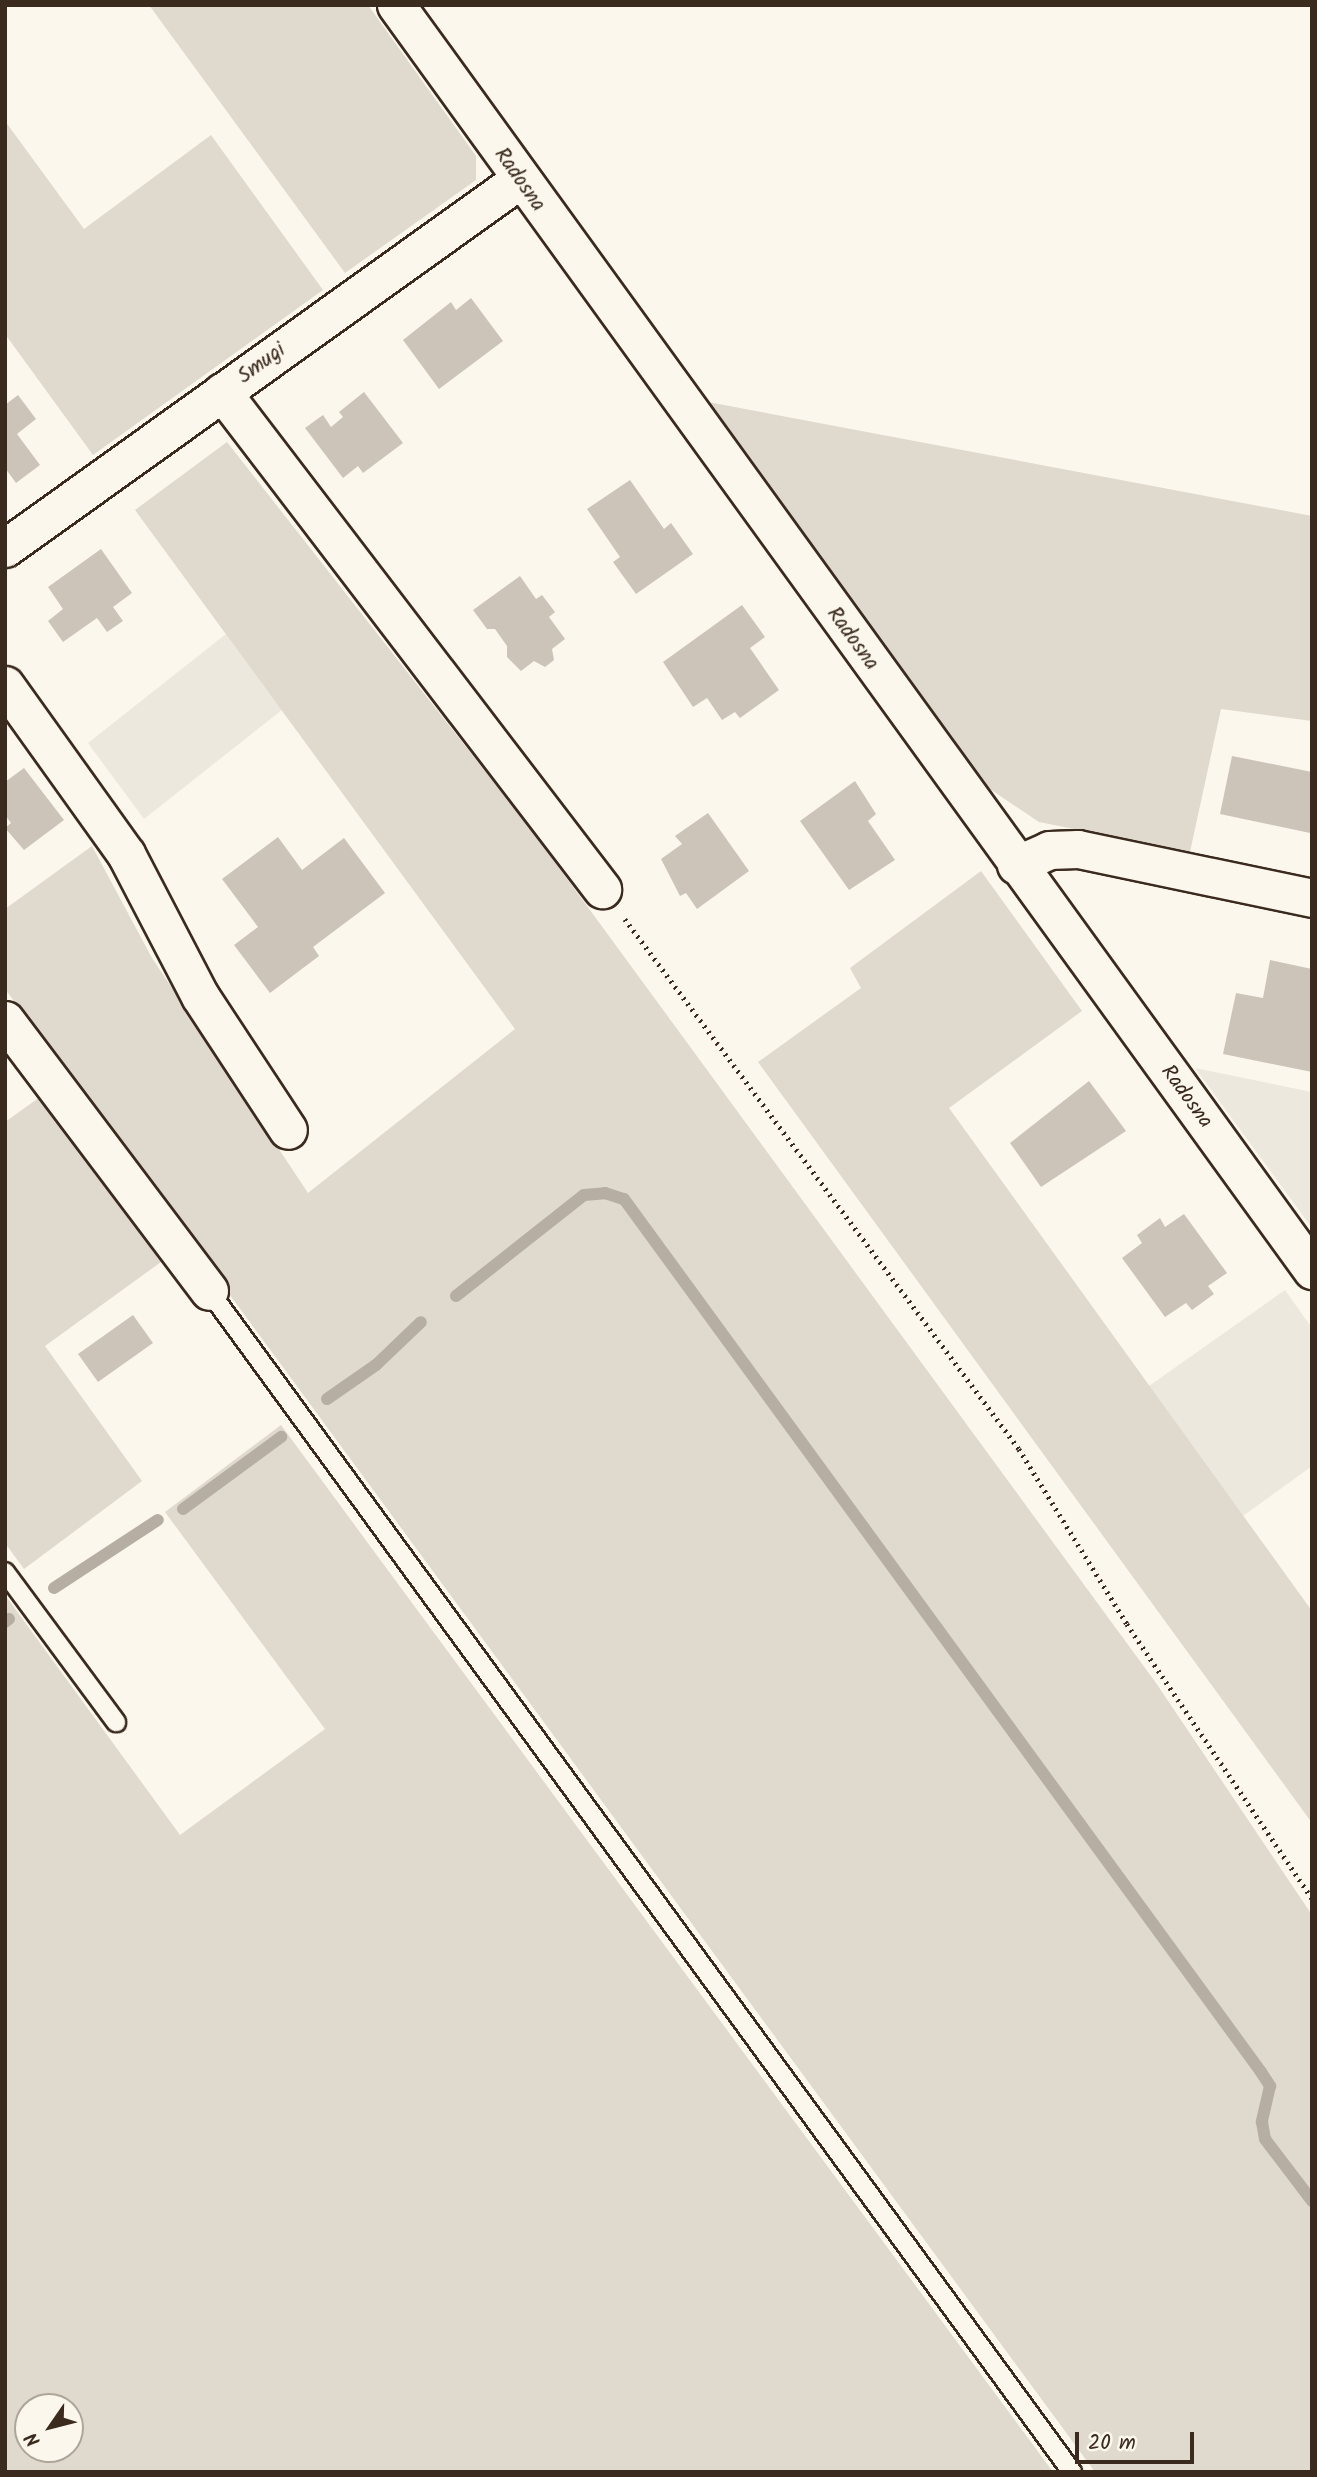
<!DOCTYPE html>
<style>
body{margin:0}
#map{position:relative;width:1317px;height:2477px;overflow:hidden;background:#fbf7ec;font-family:Kalam,sans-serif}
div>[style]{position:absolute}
.built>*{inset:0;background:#ede8dd}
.green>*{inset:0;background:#dfd9ce}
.stream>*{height:12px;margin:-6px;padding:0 6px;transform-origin:6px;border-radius:6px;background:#b6aea2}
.building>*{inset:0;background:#ccc4b9}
.path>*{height:4.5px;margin-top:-2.25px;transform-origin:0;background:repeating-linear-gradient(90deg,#3b2a1e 0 2px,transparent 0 7px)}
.roads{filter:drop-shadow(2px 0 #3b2a1e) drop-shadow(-2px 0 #3b2a1e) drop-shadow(0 2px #3b2a1e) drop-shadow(0 -2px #3b2a1e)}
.service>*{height:18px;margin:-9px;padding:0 9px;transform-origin:9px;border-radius:9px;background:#fbf7ec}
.minor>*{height:37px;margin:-18.5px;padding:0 18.5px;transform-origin:18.5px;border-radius:18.5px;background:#fbf7ec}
span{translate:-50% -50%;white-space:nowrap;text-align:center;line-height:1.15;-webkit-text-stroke:6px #fbf7ec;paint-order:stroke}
.street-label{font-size:21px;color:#3b2a1e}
.frame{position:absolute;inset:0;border:7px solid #3b2a1e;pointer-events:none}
.north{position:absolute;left:14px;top:2393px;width:70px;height:70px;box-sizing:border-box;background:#fbf7ec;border:2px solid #aea59a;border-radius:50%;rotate:235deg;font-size:19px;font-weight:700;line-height:28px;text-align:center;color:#3b2a1e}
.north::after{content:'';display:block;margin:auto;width:24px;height:32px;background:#3b2a1e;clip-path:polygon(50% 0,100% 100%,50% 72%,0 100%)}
.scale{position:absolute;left:1075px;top:2432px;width:119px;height:32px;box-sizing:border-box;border:4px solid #3b2a1e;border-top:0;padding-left:9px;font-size:21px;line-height:24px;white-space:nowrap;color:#3b2a1e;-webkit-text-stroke:5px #fbf7ec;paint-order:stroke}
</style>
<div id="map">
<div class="built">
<div style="clip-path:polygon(226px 634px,282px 710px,144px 819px,88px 743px)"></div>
<div style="clip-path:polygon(1195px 1068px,1312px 1092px,1312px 1228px)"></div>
<div style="clip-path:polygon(1285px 1290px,1312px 1328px,1312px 1466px,1243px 1516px,1149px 1386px)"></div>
</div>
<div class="green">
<div style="clip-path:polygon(149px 5px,368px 5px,476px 156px,476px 180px,345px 273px)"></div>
<div style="clip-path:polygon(5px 121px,84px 229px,211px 135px,323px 290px,93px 455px,5px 334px)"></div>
<div style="clip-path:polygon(692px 399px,1312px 516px,1312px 721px,1221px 709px,1190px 852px,1039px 822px,975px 779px)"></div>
<div style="clip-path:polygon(227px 442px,535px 835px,1156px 1683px,1312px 1915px,1312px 2472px,1095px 2472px,5px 989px,5px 909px,92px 846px,152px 958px,308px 1193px,515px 1029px,135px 510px)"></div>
<div style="clip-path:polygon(981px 871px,1082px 1011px,949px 1108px,1312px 1611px,1312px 1823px,758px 1062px,861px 988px,850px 968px)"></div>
<div style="clip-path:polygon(40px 1097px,161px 1262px,45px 1346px,142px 1481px,24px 1569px,5px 1543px,5px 1122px)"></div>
<div style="clip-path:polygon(evenodd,281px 1425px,401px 1588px,1053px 2472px,5px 2472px,5px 1595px,180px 1835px,325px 1729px,165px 1512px,281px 1425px,28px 2407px,70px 2407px,70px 2449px,28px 2449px,28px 2407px)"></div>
</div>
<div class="stream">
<div style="left:456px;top:1296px;width:163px;rotate:-38.3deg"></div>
<div style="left:584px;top:1195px;width:21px;rotate:-5deg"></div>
<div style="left:605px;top:1193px;width:20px;rotate:18deg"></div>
<div style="left:624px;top:1199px;width:1081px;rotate:53.88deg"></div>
<div style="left:1261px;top:2072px;width:17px;rotate:57deg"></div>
<div style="left:1270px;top:2086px;width:37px;rotate:103deg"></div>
<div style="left:1262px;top:2122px;width:17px;rotate:80deg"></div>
<div style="left:1265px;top:2139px;width:78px;rotate:52.8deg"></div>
<div style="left:327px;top:1399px;width:60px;rotate:-34.8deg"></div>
<div style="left:376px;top:1365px;width:62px;rotate:-43.7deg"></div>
<div style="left:183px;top:1509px;width:122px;rotate:-36.3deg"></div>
<div style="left:54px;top:1588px;width:124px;rotate:-33.2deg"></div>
<div style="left:5px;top:1622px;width:5px;rotate:-37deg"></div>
</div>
<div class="building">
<div style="clip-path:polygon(471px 298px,503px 341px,439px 389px,403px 340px,451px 302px,456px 310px)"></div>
<div style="clip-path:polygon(364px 392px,403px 443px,363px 473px,358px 466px,343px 478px,305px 428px,323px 415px,331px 427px,343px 417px,339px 412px)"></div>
<div style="clip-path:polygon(18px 395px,36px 419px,17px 434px,40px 465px,16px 483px,5px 468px,5px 405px)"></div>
<div style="clip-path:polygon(630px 480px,664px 529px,671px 523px,693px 554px,636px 594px,613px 562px,620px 557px,587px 509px)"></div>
<div style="clip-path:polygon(101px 549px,132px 593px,113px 607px,123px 621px,107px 632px,97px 618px,63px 642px,48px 621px,63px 609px,48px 587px)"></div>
<div style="clip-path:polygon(520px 576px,536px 599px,542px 595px,555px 612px,549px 617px,565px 639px,552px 649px,554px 660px,545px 667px,534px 661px,521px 671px,507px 657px,507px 646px,495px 629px,487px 629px,473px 610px)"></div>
<div style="clip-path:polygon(742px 605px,765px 637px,750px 648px,779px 690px,740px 718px,735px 712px,722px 720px,707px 698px,693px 707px,663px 662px)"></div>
<div style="clip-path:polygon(1232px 756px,1312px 772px,1310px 833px,1220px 814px)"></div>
<div style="clip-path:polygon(24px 768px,64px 820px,24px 850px,5px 828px,11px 823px,5px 815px,5px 782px)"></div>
<div style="clip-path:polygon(855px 781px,876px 814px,868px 821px,895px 860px,849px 890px,800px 821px)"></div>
<div style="clip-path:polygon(708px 813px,749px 871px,697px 909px,686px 893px,680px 896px,661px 859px,682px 844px,675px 836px)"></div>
<div style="clip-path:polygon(278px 837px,302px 870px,344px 838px,385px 893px,313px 947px,319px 956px,270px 993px,234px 945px,258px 927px,222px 879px)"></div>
<div style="clip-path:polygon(1270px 960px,1312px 969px,1312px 1072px,1223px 1054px,1236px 993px,1263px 998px)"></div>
<div style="clip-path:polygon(1089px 1081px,1126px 1131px,1041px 1187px,1010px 1143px)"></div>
<div style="clip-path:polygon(1184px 1214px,1227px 1273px,1208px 1286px,1214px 1294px,1192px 1310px,1186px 1303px,1165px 1317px,1122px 1258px,1142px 1243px,1137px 1235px,1160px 1218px,1165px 1227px)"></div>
<div style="clip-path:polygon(133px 1315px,153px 1343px,98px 1382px,78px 1354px)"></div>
</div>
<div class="path">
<div style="left:625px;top:919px;width:660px;rotate:53.37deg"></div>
<div style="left:1019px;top:1449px;width:206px;rotate:58.3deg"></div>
<div style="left:1127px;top:1624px;width:331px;rotate:56deg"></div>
</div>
<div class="roads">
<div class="service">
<div style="left:209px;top:1291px;width:1463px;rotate:53.84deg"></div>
<div style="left:5px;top:1572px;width:187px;rotate:53.5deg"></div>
</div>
<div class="minor">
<div style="left:396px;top:5px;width:1562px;rotate:54.09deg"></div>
<div style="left:222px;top:392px;width:626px;rotate:52.6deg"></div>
<div style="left:5px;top:548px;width:632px;rotate:-35.6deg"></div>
<div style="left:5px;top:685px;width:208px;rotate:54.4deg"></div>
<div style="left:126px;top:854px;width:160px;rotate:62.5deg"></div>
<div style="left:200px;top:996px;width:160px;rotate:56.7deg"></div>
<div style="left:1016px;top:865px;width:36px;rotate:-24deg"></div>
<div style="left:1049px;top:850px;width:29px;rotate:-2deg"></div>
<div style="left:1078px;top:849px;width:239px;rotate:11.8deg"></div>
<div style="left:5px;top:1020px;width:339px;rotate:53deg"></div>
</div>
</div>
<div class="street-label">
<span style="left:519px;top:180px;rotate:55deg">Radosna</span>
<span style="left:262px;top:364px;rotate:-36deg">Smugi</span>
<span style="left:852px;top:639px;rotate:54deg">Radosna</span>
<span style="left:1186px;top:1097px;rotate:54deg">Radosna</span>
</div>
<div class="frame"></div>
<div class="north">N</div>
<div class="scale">20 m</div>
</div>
